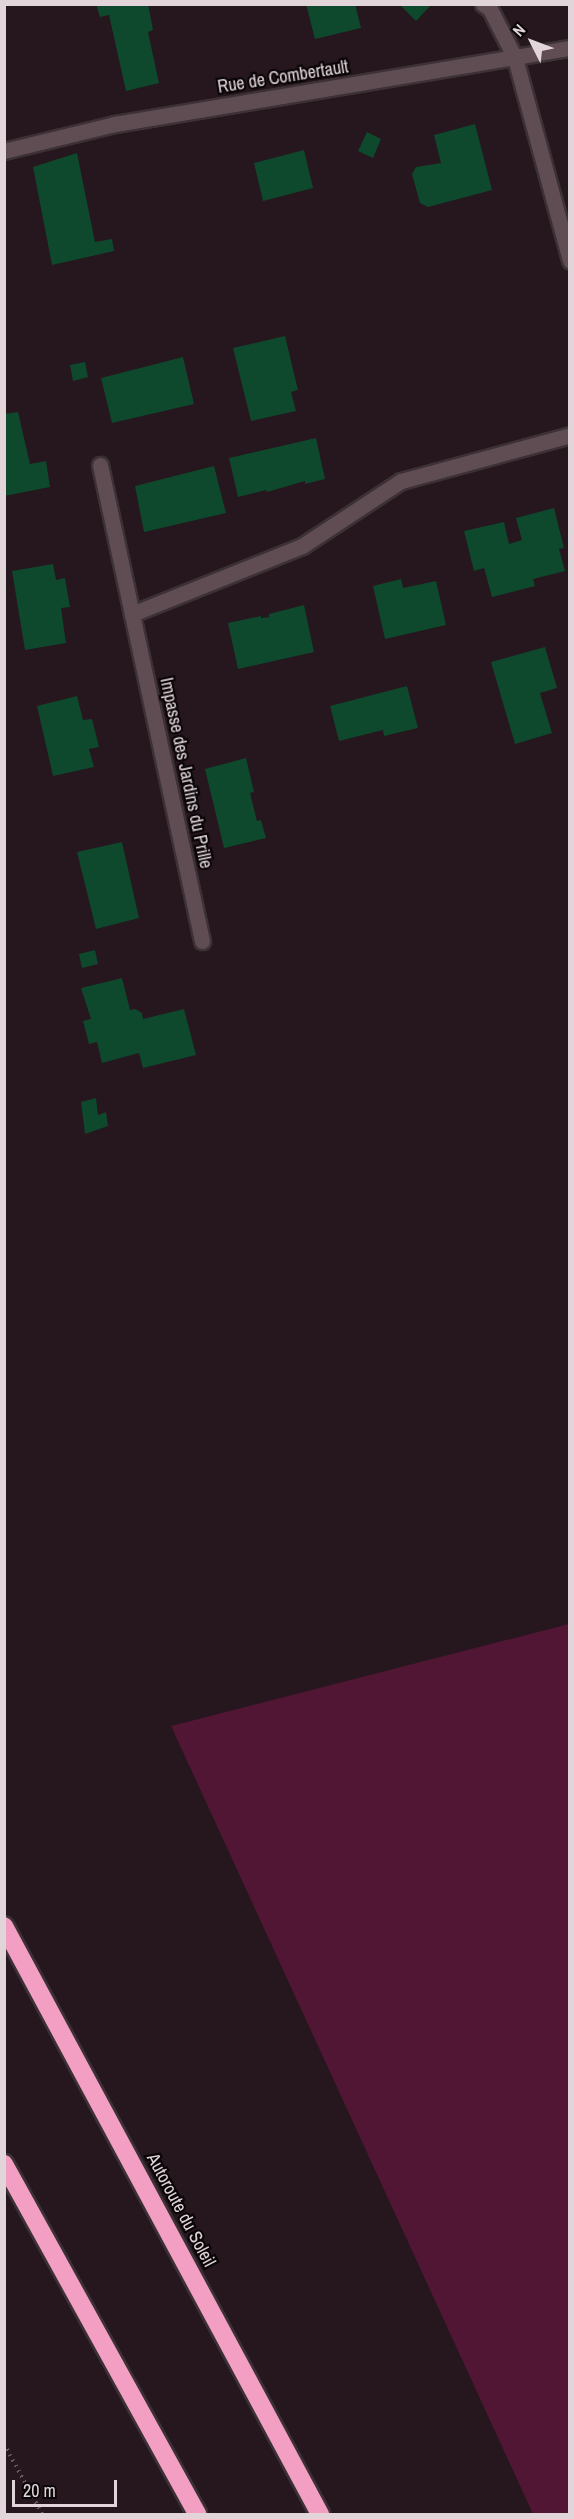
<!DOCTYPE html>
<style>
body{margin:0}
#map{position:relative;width:574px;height:2519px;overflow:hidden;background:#26161d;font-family:"Archivo Narrow",sans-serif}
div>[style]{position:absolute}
.green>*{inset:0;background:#501634}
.building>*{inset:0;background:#0e482d}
.path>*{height:4px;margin-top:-2px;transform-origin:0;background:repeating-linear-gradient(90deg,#685a60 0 1.5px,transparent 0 6px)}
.roads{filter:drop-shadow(2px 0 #3c3135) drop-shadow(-2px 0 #3c3135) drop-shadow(0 2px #3c3135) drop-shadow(0 -2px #3c3135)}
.minor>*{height:15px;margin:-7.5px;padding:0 7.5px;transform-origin:7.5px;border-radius:7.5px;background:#604d54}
.highway>*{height:18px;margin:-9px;padding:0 9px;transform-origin:9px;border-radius:9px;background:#f39fc3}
span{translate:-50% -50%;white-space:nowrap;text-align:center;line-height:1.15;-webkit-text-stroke:4.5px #0a0507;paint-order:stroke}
.street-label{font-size:18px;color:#e1d5da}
.frame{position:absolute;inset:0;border:6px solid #e1d5da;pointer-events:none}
.north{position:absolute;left:502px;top:12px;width:60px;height:60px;-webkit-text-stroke:4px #0a0507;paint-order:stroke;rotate:312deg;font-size:16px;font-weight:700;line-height:24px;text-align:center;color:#e1d5da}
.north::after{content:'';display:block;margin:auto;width:21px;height:27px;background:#e1d5da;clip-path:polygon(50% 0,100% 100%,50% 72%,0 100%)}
.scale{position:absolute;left:12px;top:2480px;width:105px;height:27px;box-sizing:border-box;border:3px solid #e1d5da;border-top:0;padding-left:8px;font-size:18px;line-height:21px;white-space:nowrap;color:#e1d5da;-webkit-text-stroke:4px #0a0507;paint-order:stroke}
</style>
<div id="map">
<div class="green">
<div style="clip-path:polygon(569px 1624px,570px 2514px,533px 2514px,171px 1726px)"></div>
</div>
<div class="building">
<div style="clip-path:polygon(96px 4px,148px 4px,153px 30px,148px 32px,159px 83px,126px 91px,109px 15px,100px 17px)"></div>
<div style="clip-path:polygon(306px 4px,355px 4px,361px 28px,315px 39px)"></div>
<div style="clip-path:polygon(399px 4px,432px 4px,416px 21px)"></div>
<div style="clip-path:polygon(475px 124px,492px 190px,428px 207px,420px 203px,412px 174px,416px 167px,441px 163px,434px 135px)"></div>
<div style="clip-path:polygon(367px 132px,381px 139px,373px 158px,358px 151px)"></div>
<div style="clip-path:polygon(304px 150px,313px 188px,263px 201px,254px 163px)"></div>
<div style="clip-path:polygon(77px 153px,95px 242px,112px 239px,114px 251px,52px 265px,33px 167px)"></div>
<div style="clip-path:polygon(285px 336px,298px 390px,291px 392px,296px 411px,251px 421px,233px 348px)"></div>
<div style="clip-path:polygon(183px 357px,194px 404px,112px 423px,101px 378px)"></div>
<div style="clip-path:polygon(85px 362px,88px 377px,73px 381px,70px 365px)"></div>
<div style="clip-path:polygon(18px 412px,30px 464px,46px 461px,50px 487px,4px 496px,4px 414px)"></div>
<div style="clip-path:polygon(316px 438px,325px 479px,305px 484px,305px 481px,267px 492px,266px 490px,238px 497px,229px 458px)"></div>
<div style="clip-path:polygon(214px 466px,226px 513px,144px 532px,135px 486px)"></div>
<div style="clip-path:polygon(554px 508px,564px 548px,559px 549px,565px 571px,533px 579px,535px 586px,492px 597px,484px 568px,474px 571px,464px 531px,504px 522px,509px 544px,522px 540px,516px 518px)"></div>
<div style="clip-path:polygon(53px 564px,56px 580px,65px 578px,70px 607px,61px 608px,66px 643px,25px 650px,12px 571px)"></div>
<div style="clip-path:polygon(401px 579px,403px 588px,436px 581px,446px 625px,385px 639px,373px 586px)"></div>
<div style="clip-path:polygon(304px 605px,314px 652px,238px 669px,228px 623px,261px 616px,261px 618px,269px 617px,269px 614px)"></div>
<div style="clip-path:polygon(545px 647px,557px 688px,540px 693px,552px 733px,515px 744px,491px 662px)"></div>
<div style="clip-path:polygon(407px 686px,418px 728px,384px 736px,383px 730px,339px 741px,330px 706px)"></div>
<div style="clip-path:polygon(77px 696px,83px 720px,92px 719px,99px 747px,89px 749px,94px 767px,53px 776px,37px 706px)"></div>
<div style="clip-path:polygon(246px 758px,254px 792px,250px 793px,257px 821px,261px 820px,266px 838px,224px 848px,205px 769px)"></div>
<div style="clip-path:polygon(122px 842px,139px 918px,96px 929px,77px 852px)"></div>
<div style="clip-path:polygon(95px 950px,98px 964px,82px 968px,79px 954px)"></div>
<div style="clip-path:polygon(122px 978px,130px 1010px,135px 1009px,142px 1013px,143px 1019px,184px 1009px,196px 1055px,143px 1068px,139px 1053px,102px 1063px,97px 1042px,89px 1044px,83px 1021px,91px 1019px,81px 988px)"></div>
<div style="clip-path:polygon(96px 1098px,98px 1115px,106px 1112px,108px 1126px,85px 1134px,81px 1102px)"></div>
</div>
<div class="path">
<div style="left:4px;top:2444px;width:80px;rotate:61.5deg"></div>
</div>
<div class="roads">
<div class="minor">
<div style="left:483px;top:4px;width:9px;rotate:36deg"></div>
<div style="left:490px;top:9px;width:55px;rotate:63deg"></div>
<div style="left:515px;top:58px;width:210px;rotate:74.8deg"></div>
<div style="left:4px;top:151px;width:114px;rotate:-13.7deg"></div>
<div style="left:115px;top:124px;width:461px;rotate:-9.5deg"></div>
<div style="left:100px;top:465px;width:487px;rotate:77.9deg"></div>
<div style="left:132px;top:614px;width:183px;rotate:-21.8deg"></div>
<div style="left:302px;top:546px;width:118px;rotate:-33.3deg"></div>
<div style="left:401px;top:481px;width:175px;rotate:-15.2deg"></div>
</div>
<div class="highway">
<div style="left:4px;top:1926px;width:668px;rotate:61.75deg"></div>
<div style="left:4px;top:2164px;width:400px;rotate:61.1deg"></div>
</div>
</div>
<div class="street-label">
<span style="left:283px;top:77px;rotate:-9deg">Rue de Combertault</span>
<span style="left:186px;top:773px;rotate:78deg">Impasse des Jardins du Prille</span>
<span style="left:181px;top:2210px;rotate:62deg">Autoroute du Soleil</span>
</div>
<div class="frame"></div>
<div class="north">N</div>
<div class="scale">20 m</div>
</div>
